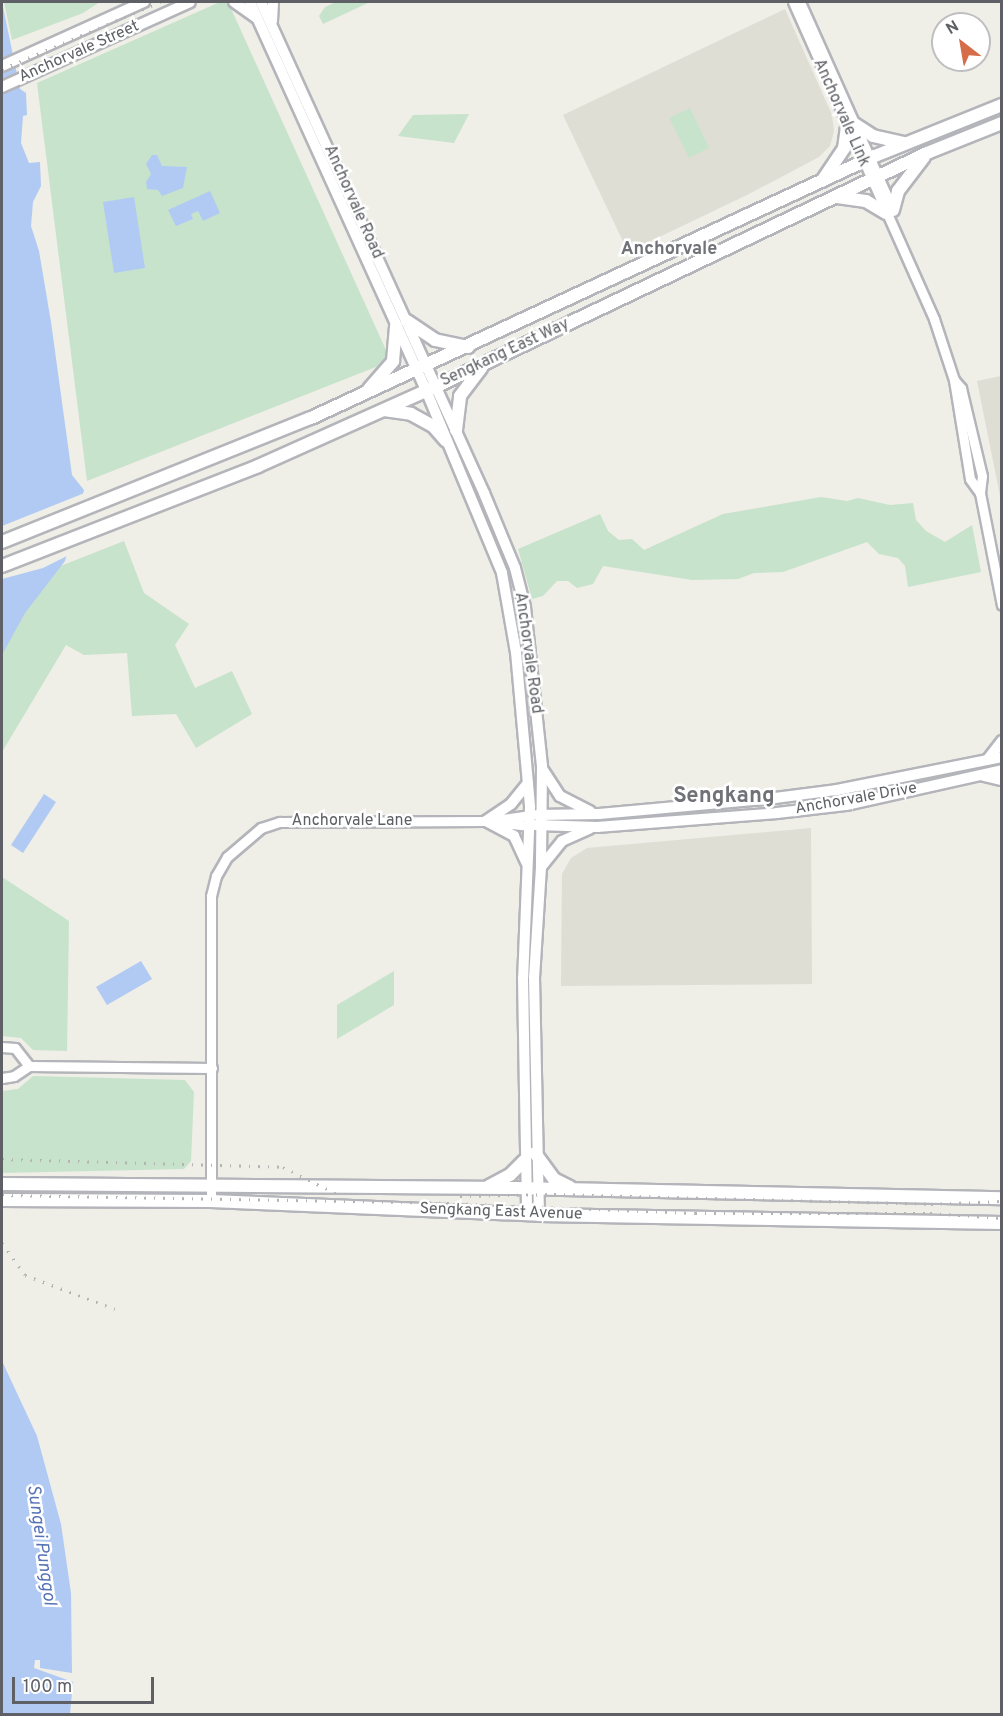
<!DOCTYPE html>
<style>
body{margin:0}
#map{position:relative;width:1003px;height:1716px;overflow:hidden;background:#efeee7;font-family:Overpass,sans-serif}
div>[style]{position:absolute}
.education>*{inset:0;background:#deded5}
.green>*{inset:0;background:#c7e3cc}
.water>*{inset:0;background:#b1caf4}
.pier>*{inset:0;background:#efeee7}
.roads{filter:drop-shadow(2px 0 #b4b5ba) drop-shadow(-2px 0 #b4b5ba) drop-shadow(0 2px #b4b5ba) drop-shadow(0 -2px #b4b5ba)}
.minor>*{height:9px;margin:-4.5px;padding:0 4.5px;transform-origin:4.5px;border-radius:4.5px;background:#fff}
.tertiary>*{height:10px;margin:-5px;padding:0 5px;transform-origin:5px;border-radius:5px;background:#fff}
.secondary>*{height:12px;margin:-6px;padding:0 6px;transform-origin:6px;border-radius:6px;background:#fff}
.rail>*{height:3px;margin-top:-1.5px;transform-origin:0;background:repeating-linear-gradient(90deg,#b4b4b5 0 1.5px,transparent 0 9.5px)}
span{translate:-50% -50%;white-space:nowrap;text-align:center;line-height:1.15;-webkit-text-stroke:5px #fff;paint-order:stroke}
.street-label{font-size:16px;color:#5e6065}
.neighbourhood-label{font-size:18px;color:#707277;font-weight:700}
.water-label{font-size:18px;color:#5673b5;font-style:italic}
.district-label{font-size:22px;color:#707277;font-weight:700}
.frame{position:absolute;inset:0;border:3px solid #5e6065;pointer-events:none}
.north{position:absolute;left:931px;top:12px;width:60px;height:60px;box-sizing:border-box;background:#fff;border:2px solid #bfbfc1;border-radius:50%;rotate:329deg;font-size:16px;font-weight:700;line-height:24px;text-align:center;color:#5e6065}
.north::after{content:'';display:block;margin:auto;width:21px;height:27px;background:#d46d48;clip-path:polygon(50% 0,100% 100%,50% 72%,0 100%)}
.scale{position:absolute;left:12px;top:1677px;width:142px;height:27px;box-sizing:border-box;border:3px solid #5e6065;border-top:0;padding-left:8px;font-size:18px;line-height:21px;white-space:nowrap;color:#5e6065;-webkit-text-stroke:4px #fff;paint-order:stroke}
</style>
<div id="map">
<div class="education">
<div style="clip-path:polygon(785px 9px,832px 115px,834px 131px,830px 146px,819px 157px,749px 194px,628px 252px,563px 115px)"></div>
<div style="clip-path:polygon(1001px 376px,1002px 376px,1001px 501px,977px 381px)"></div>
<div style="clip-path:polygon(811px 828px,812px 984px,561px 986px,562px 874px,571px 858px,587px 848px)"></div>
</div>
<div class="green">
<div style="clip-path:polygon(4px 2px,100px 2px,83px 13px,12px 40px)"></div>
<div style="clip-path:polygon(220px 2px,228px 2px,391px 361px,87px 481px,37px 83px)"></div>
<div style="clip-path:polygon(336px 2px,370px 2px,323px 24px,319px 16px,325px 7px)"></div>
<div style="clip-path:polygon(690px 108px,709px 148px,689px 158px,669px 118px)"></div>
<div style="clip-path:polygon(469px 114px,454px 143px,398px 136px,413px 115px)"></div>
<div style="clip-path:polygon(821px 497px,847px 501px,858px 498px,890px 505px,913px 503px,916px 520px,926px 531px,945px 542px,972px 525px,981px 572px,908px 587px,905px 566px,898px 558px,879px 554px,867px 542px,783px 572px,754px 573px,738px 579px,692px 580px,603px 566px,593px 584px,577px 588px,568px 581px,557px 581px,543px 596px,532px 599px,518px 549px,600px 514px,608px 531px,619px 540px,632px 539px,644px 550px,723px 514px)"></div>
<div style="clip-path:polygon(124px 541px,144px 593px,189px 624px,175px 645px,195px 688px,232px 671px,252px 714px,196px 748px,176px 714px,132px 716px,127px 653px,84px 655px,66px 645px,2px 752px,2px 589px)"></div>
<div style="clip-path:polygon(2px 877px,69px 921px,67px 1051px,33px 1050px,21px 1038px,2px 1036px)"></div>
<div style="clip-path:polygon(394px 971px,394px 1005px,337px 1039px,337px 1005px)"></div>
<div style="clip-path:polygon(33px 1076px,185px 1080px,194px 1092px,191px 1161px,184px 1169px,2px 1173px,2px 1091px,18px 1089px)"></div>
</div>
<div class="water">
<div style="clip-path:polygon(2px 2px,20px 89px,26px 93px,27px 115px,23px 116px,21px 143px,29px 163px,40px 162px,41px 186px,33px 202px,31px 226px,39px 251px,51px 322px,72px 475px,84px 490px,65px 561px,25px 613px,2px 655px)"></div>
<div style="clip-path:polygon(152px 155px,157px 155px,162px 166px,187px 167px,183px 188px,162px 196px,158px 190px,147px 189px,146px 182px,151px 174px,146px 164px)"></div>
<div style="clip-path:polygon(210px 191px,220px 213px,203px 221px,198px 211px,191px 214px,193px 219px,176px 226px,168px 210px)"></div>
<div style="clip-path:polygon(134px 197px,145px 268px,114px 273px,103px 202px)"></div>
<div style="clip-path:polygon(44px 794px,56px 802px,23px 853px,11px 845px)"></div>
<div style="clip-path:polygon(141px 961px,152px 979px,107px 1005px,96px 987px)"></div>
<div style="clip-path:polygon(2px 1361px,37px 1436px,61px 1524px,71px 1593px,72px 1673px,40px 1668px,40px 1660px,35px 1660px,34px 1668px,73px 1682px,70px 1714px,2px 1714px)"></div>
</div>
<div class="pier">
<div style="clip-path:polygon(87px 492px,69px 555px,43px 568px,2px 579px,2px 526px)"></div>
</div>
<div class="roads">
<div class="minor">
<div style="left:793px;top:2px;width:347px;rotate:66deg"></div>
<div style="left:934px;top:319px;width:64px;rotate:71.8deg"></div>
<div style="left:954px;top:380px;width:100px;rotate:80.8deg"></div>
<div style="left:970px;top:479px;width:17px;rotate:54deg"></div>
<div style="left:800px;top:2px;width:228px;rotate:65.9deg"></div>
<div style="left:954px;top:380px;width:11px;rotate:49deg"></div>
<div style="left:961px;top:388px;width:90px;rotate:76.6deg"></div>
<div style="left:982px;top:476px;width:17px;rotate:97deg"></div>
<div style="left:980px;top:493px;width:114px;rotate:78.9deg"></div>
<div style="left:495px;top:820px;width:35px;rotate:-8deg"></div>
<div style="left:2px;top:1047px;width:13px;rotate:4deg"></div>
<div style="left:15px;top:1048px;width:23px;rotate:52deg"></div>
<div style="left:29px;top:1066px;width:183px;rotate:0.6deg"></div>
<div style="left:2px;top:1078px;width:12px;rotate:-9deg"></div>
<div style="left:14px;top:1076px;width:18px;rotate:-34deg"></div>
<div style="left:211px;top:1201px;width:305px;rotate:-90deg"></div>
<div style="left:211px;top:896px;width:21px;rotate:-76deg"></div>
<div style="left:216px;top:876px;width:22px;rotate:-60deg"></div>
<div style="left:227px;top:857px;width:45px;rotate:-40.5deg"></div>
<div style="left:261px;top:828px;width:20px;rotate:-18deg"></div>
<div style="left:280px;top:822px;width:206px;rotate:-0.3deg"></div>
<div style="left:486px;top:821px;width:44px;rotate:6.5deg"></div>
</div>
<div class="tertiary">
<div style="left:234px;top:2px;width:28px;rotate:35deg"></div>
<div style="left:250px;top:2px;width:426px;rotate:65.6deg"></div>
<div style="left:426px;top:390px;width:198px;rotate:67.4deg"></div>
<div style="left:502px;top:573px;width:80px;rotate:80deg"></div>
<div style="left:516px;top:652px;width:156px;rotate:84.8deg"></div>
<div style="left:530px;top:807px;width:171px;rotate:92.3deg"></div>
<div style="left:523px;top:978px;width:236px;rotate:89deg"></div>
<div style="left:261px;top:2px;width:539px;rotate:65.57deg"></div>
<div style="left:484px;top:493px;width:81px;rotate:67.5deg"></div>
<div style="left:515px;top:568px;width:40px;rotate:75.6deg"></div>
<div style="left:525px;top:607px;width:160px;rotate:83.9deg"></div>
<div style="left:542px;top:766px;width:101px;rotate:90.6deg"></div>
<div style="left:541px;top:867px;width:110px;rotate:93.6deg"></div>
<div style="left:534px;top:977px;width:238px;rotate:88.8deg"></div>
<div style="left:272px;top:21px;width:19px;rotate:-87deg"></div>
<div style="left:2px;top:66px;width:156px;rotate:-24.3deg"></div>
<div style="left:2px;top:87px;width:206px;rotate:-24.3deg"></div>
<div style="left:988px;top:759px;width:23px;rotate:-52deg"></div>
<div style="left:543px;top:770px;width:31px;rotate:57deg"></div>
<div style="left:560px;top:796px;width:34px;rotate:27deg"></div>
<div style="left:984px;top:776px;width:18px;rotate:13deg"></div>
<div style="left:537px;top:815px;width:62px;rotate:-0.9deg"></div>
<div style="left:599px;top:814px;width:177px;rotate:-5.2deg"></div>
<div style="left:775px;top:798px;width:63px;rotate:-7.4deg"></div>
<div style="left:837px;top:790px;width:168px;rotate:-11.3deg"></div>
<div style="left:486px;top:821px;width:32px;rotate:28deg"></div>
<div style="left:514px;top:836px;width:29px;rotate:65deg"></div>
<div style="left:486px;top:821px;width:30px;rotate:-34deg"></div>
<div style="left:511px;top:804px;width:27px;rotate:-51deg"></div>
<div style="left:536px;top:825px;width:61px;rotate:1.9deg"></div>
<div style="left:597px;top:827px;width:181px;rotate:-4.4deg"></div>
<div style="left:777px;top:813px;width:69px;rotate:-6.6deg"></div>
<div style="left:846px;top:805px;width:160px;rotate:-12.6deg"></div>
<div style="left:541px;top:867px;width:33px;rotate:-51deg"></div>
<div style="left:562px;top:841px;width:30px;rotate:-24deg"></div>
</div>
<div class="secondary">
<div style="left:853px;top:123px;width:24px;rotate:33deg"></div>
<div style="left:873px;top:136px;width:32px;rotate:13deg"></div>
<div style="left:822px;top:181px;width:40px;rotate:-56deg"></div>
<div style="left:844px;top:148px;width:22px;rotate:-82deg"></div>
<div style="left:837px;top:197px;width:29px;rotate:8deg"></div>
<div style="left:866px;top:201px;width:23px;rotate:31deg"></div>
<div style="left:893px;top:210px;width:20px;rotate:-75deg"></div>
<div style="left:898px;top:191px;width:43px;rotate:-52.6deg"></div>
<div style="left:407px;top:321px;width:34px;rotate:34deg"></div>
<div style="left:435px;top:340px;width:34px;rotate:12deg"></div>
<div style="left:369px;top:389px;width:37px;rotate:-49deg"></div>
<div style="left:393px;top:361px;width:35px;rotate:-85deg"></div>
<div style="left:384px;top:410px;width:27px;rotate:8deg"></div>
<div style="left:411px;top:414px;width:26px;rotate:29deg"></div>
<div style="left:434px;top:427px;width:18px;rotate:49deg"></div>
<div style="left:456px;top:430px;width:34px;rotate:-83deg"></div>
<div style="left:460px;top:396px;width:35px;rotate:-53deg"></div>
<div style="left:2px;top:542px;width:333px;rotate:-21.9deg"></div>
<div style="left:311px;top:418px;width:622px;rotate:-24.92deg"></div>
<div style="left:875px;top:156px;width:137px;rotate:-21.9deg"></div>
<div style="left:2px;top:566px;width:275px;rotate:-21.3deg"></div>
<div style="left:258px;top:466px;width:196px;rotate:-24.1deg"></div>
<div style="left:437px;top:386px;width:543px;rotate:-25.43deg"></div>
<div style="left:927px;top:153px;width:81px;rotate:-21.8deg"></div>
<div style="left:535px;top:1153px;width:32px;rotate:54deg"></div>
<div style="left:554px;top:1179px;width:18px;rotate:27deg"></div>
<div style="left:2px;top:1184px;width:513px;rotate:0.45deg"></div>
<div style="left:515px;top:1188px;width:487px;rotate:1.2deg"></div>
<div style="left:489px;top:1186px;width:24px;rotate:-28deg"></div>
<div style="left:510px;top:1175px;width:20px;rotate:-45deg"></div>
<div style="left:2px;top:1200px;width:209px;rotate:0.3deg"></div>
<div style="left:211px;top:1201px;width:328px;rotate:2.4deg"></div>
<div style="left:539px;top:1215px;width:463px;rotate:1deg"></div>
</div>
</div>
<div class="rail">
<div style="left:2px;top:69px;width:172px;rotate:-23deg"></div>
<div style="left:2px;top:1159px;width:281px;rotate:1.6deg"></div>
<div style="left:283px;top:1167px;width:65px;rotate:26.6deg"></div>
<div style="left:2px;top:1195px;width:445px;rotate:1deg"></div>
<div style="left:447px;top:1203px;width:248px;rotate:2.3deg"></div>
<div style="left:695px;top:1213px;width:235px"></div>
<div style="left:930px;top:1213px;width:72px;rotate:4deg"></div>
<div style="left:460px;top:1196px;width:94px;rotate:-1.2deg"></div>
<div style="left:554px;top:1194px;width:377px;rotate:1.5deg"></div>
<div style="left:931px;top:1204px;width:71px;rotate:-2.4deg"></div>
<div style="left:2px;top:1243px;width:39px;rotate:54deg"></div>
<div style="left:25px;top:1275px;width:96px;rotate:20.7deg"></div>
</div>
<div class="street-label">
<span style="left:79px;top:52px;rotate:-24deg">Anchorvale Street</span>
<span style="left:841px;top:113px;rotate:66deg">Anchorvale Link</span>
<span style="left:353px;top:202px;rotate:66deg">Anchorvale Road</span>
<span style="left:505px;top:353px;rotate:-25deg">Sengkang East Way</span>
<span style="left:528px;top:653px;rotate:82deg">Anchorvale Road</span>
<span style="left:856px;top:799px;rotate:-10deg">Anchorvale Drive</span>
<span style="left:352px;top:821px">Anchorvale Lane</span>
<span style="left:501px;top:1212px;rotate:2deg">Sengkang East Avenue</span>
</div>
<div class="neighbourhood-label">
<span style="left:669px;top:250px">Anchorvale</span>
</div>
<div class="water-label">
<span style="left:40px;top:1545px;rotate:82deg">Sungei Punggol</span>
</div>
<div class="district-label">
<span style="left:724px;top:797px">Sengkang</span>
</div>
<div class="frame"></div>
<div class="north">N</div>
<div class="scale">100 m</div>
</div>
